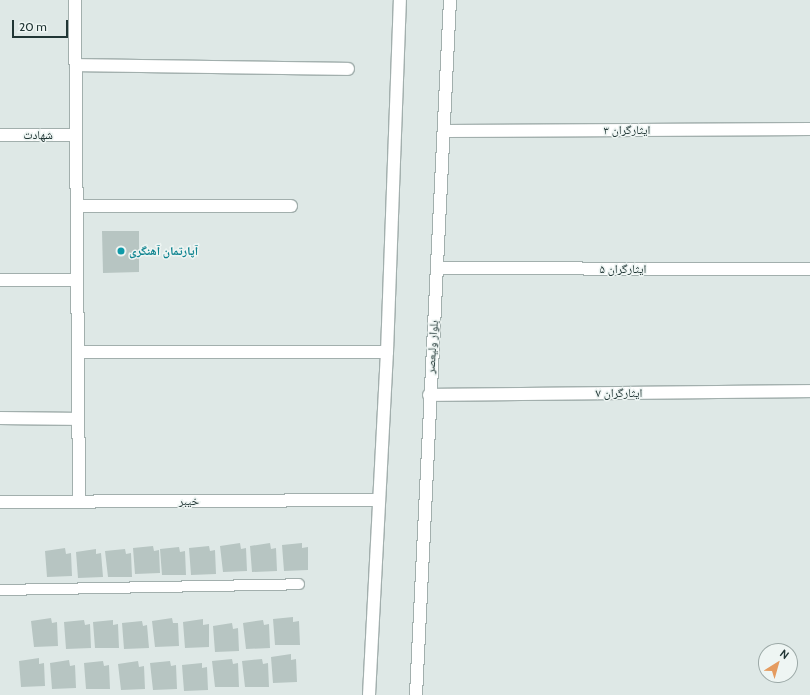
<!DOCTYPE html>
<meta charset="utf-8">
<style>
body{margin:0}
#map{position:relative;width:810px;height:695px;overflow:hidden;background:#dee8e6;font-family:Cabin,"Noto Naskh Arabic",sans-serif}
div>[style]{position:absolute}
.building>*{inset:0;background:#b7c5c2}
.roads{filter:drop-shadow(1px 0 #a2afad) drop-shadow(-1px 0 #a2afad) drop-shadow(0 1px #a2afad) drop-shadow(0 -1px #a2afad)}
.lane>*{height:10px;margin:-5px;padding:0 5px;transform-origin:5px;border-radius:5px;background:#fff}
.street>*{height:12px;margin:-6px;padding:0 6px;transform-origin:6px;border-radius:6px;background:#fff}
.secondary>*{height:12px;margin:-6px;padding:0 6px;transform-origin:6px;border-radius:6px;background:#fff}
.dots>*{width:11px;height:11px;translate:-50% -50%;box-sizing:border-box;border:2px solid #eef5f3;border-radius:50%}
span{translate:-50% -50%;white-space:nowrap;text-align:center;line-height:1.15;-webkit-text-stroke:3px #eef5f3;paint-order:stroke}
.street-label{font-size:12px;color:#213635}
.culture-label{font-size:12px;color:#0d838f;font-weight:700}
.left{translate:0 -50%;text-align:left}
.north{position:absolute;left:758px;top:643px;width:40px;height:40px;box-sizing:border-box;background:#eef5f3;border:1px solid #9ca9a7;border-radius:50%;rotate:37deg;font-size:11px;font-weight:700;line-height:16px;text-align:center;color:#213635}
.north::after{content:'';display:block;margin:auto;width:14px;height:18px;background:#e59b5f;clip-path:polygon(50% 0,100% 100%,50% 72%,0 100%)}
.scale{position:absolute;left:12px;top:20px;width:56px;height:18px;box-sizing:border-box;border:2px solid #213635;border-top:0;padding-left:5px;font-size:12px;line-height:14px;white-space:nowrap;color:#213635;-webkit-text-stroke:3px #eef5f3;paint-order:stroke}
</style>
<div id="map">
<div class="building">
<div style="clip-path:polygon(102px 231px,139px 231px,139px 272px,103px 273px)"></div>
<div style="clip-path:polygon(240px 543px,241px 549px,246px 548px,247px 571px,223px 572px,220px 546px)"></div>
<div style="clip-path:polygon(270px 543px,271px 549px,276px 548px,277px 571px,252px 572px,250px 546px)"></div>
<div style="clip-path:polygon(302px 543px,302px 548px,308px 547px,308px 570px,284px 571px,282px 545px)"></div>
<div style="clip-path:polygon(153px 546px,154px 551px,159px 550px,160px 573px,135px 574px,133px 548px)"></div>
<div style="clip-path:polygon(209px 546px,210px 551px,215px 550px,216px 574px,191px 575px,189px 548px)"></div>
<div style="clip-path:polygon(179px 547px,180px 552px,185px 551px,186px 575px,162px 575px,160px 549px)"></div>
<div style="clip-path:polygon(65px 548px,66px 554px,71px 553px,72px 576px,47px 577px,45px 551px)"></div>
<div style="clip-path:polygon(96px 549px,96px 554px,101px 553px,103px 577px,78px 578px,76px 552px)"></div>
<div style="clip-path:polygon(125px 549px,126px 554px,131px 553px,132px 577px,108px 577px,105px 551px)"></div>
<div style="clip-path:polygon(293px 617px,293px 622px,299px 621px,300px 645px,275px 645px,273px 619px)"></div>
<div style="clip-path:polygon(51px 618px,52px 623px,57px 622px,58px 646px,34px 647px,31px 621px)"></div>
<div style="clip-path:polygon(172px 618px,173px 623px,178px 623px,179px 646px,155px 647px,152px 621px)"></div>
<div style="clip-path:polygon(203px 619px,203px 625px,209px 624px,209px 647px,185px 648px,183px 622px)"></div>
<div style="clip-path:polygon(84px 620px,85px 625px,90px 624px,91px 648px,66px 649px,64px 622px)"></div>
<div style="clip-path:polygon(113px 620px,113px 625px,118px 624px,119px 648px,95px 648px,93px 622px)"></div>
<div style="clip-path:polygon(263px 620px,264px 625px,269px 624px,270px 648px,246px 649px,243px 623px)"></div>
<div style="clip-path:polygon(142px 621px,143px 626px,147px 625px,149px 648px,124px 649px,122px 623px)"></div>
<div style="clip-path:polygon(232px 623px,233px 629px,238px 628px,239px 651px,215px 652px,213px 626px)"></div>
<div style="clip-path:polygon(291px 654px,291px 660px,296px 659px,297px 682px,273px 683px,271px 657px)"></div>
<div style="clip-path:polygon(39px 658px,39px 664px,44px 663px,45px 686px,21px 687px,19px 661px)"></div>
<div style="clip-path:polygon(232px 659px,233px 664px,238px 663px,239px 687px,215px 687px,212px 661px)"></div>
<div style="clip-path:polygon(262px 659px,263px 664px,268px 663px,269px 687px,245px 687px,242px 661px)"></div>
<div style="clip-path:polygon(69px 660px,70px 666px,75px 665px,76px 688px,52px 689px,50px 663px)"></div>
<div style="clip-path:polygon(103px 661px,104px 666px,109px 665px,110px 689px,86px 689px,84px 663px)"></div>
<div style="clip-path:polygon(138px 661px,139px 667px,144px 666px,145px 689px,121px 690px,118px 664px)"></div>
<div style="clip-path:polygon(170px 661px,171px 666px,176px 665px,177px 689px,153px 690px,150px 663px)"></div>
<div style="clip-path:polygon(202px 663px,202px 668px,207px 667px,208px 690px,184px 691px,182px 665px)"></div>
</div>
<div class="roads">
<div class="lane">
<div style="left:0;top:590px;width:299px;rotate:-1.1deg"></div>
</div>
<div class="street">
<div style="left:75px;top:0;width:501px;rotate:89.54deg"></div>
<div style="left:76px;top:65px;width:272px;rotate:0.8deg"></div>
<div style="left:444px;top:131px;width:366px;rotate:-0.3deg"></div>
<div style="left:0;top:135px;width:76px"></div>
<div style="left:77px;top:206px;width:214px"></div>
<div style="left:437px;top:268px;width:373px;rotate:0.2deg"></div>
<div style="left:0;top:280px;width:77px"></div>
<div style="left:78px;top:352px;width:309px"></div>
<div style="left:429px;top:395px;width:381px;rotate:-0.6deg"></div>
<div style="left:0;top:418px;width:78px;rotate:0.7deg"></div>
<div style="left:0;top:502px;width:378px;rotate:-0.3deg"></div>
</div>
<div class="secondary">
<div style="left:369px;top:695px;width:343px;rotate:-87deg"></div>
<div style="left:387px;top:352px;width:352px;rotate:-87.9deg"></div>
<div style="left:416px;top:695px;width:696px;rotate:-87.2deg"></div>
</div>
</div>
<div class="dots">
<div style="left:121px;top:251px;background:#0f9aa8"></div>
</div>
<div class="street-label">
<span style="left:627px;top:130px">ایثارگران ۳</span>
<span style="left:38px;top:135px">شهادت</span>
<span style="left:623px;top:269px">ایثارگران ۵</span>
<span style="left:432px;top:347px;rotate:-86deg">بلوار ولیعصر</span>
<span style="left:619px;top:393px">ایثارگران ۷</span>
<span style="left:189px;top:501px">خیبر</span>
</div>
<div class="culture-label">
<span class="left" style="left:129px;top:251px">آپارتمان آهنگری</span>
</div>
<div class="north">N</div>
<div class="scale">20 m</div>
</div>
